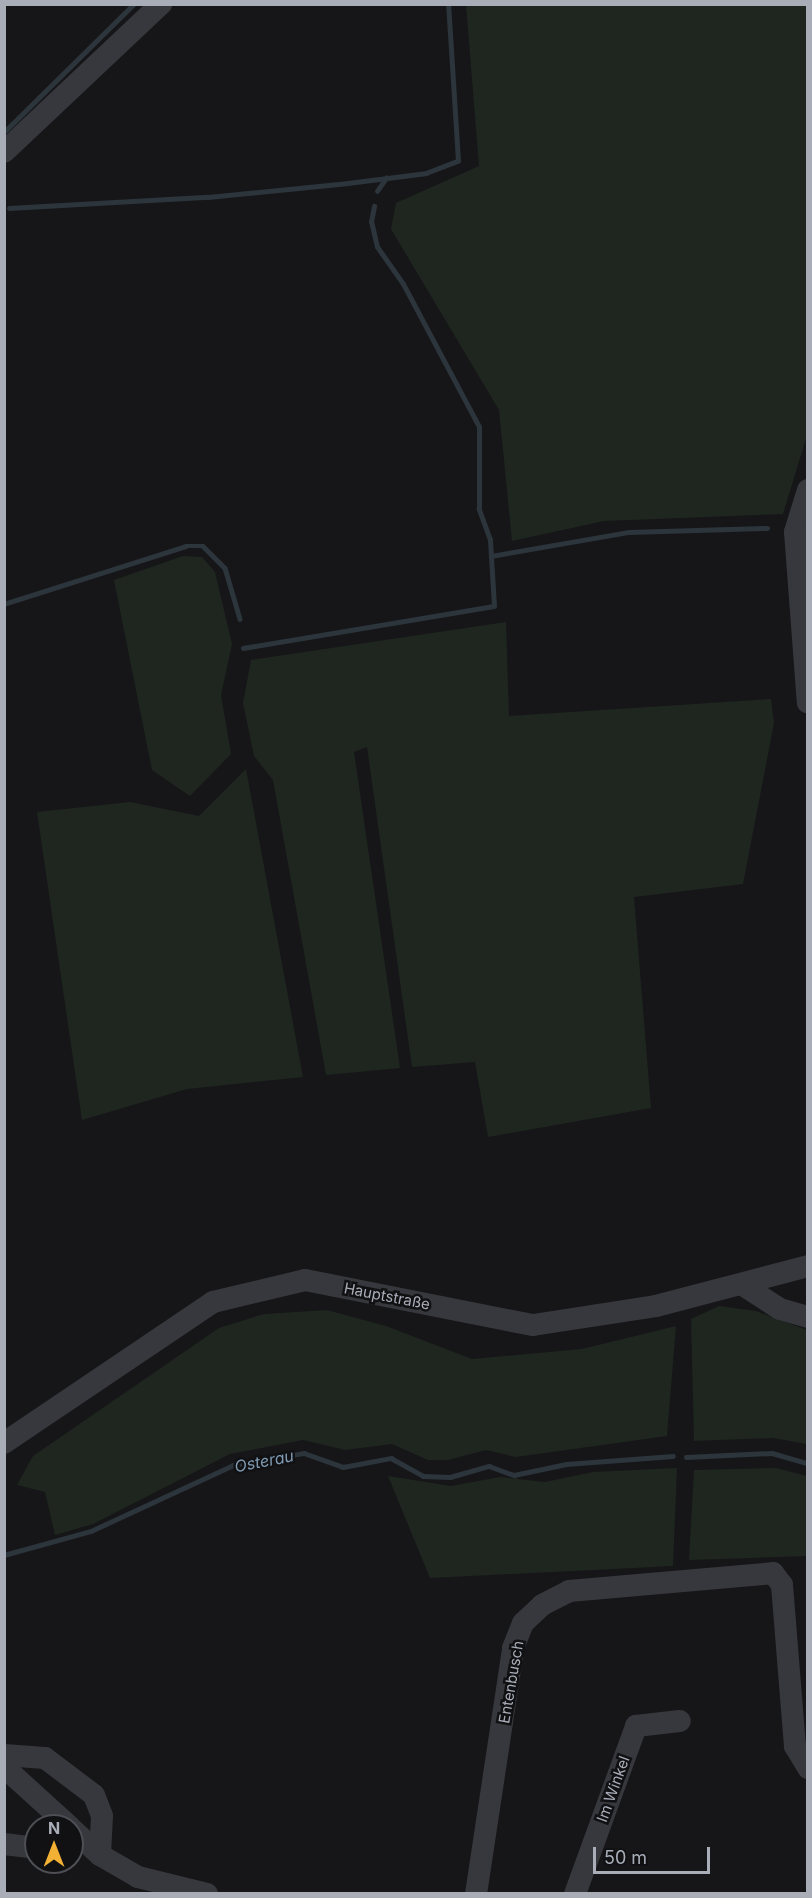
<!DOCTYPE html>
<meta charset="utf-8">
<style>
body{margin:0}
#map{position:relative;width:812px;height:1898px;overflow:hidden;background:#161618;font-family:Inter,sans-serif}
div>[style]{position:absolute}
.green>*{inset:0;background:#1e261f}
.stream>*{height:4.5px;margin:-2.25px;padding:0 2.25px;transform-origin:2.25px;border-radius:2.25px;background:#2c353c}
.minor>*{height:22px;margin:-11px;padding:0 11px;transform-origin:11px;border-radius:11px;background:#37383d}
span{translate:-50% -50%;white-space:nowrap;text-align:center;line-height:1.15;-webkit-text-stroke:5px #111113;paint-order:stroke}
.street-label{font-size:15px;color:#a8adb8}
.water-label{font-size:16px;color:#7f9bb3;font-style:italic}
.frame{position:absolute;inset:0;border:6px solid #a8adb8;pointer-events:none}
.north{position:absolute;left:24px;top:1814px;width:60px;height:60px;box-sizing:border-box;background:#111113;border:2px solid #4d4f55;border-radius:50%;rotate:0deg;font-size:16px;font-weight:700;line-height:24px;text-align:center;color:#a8adb8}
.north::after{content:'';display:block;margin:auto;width:21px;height:27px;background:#f2b134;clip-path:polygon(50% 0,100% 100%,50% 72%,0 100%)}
.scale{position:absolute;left:593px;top:1847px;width:117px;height:27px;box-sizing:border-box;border:3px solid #a8adb8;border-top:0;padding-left:8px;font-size:18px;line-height:21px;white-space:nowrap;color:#a8adb8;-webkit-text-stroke:4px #111113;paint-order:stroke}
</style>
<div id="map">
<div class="green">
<div style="clip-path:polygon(466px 5px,807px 5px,808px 432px,783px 514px,604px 521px,512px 541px,499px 410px,391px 229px,396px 203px,479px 166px)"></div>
<div style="clip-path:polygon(183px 556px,202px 557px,215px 572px,232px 644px,221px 695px,231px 754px,190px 796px,152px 770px,114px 580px)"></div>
<div style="clip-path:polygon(506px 622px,509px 716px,771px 699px,774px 723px,743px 884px,634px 897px,651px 1108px,488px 1137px,475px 1062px,412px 1067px,367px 747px,354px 752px,400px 1068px,326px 1075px,273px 780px,254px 756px,243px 703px,251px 660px)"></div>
<div style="clip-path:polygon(246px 769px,303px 1077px,187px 1089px,82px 1120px,37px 812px,130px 802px,199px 816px)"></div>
<div style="clip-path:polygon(719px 1306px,756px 1311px,807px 1330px,807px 1444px,773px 1438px,694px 1441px,691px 1319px)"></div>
<div style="clip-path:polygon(327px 1310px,386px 1326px,472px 1359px,582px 1349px,676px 1326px,667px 1436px,516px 1457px,486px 1450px,448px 1460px,428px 1460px,392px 1444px,345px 1450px,303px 1440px,230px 1454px,93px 1524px,55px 1535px,45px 1492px,17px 1485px,33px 1456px,219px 1328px,264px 1314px)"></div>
<div style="clip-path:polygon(677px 1468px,673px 1566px,430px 1578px,388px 1476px,451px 1486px,500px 1477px,545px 1482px,593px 1472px)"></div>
<div style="clip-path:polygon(776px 1468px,807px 1476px,807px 1556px,689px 1560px,694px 1470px)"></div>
</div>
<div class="stream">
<div style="left:4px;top:132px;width:182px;rotate:-44.6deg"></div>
<div style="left:377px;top:191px;width:16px;rotate:-55deg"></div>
<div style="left:9px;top:208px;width:199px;rotate:-3.2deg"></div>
<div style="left:208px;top:197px;width:141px;rotate:-5.7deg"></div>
<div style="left:348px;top:183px;width:79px;rotate:-7.3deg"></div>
<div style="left:426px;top:173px;width:34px;rotate:-21deg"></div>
<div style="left:458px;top:161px;width:157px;rotate:-93.6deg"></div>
<div style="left:491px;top:556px;width:140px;rotate:-9.9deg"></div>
<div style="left:629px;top:532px;width:138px;rotate:-1.7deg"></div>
<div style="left:4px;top:604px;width:191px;rotate:-17.7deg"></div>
<div style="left:186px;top:546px;width:17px"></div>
<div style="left:203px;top:546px;width:31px;rotate:45deg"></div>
<div style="left:225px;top:568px;width:53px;rotate:73.6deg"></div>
<div style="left:243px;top:648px;width:254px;rotate:-9.5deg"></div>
<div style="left:494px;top:606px;width:66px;rotate:-93.5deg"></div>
<div style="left:490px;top:540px;width:33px;rotate:-110deg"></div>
<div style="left:479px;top:509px;width:82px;rotate:-90deg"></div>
<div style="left:479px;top:427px;width:162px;rotate:-118deg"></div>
<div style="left:403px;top:284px;width:45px;rotate:-125.1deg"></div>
<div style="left:377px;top:247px;width:26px;rotate:-103deg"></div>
<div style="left:371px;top:222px;width:16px;rotate:-79deg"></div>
<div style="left:686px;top:1457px;width:86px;rotate:-2.7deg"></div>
<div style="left:772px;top:1453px;width:37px;rotate:16deg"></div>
<div style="left:4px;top:1555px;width:90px;rotate:-15.4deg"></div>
<div style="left:91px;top:1531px;width:157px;rotate:-24.9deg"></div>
<div style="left:233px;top:1465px;width:72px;rotate:-9.6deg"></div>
<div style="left:304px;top:1453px;width:41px;rotate:19.7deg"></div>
<div style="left:343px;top:1467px;width:49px;rotate:-10.6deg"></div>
<div style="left:391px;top:1458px;width:37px;rotate:29deg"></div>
<div style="left:423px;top:1476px;width:27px;rotate:2deg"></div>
<div style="left:450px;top:1477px;width:41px;rotate:-15.8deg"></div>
<div style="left:489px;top:1466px;width:27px;rotate:20deg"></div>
<div style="left:514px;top:1475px;width:53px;rotate:-11.9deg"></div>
<div style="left:566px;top:1464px;width:107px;rotate:-4.3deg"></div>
</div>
<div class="minor">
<div style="left:4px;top:152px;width:216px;rotate:-43.3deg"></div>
<div style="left:808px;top:490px;width:44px;rotate:107.2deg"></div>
<div style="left:795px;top:532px;width:171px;rotate:85.7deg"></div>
<div style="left:743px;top:1285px;width:44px;rotate:33deg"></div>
<div style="left:780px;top:1309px;width:29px;rotate:16deg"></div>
<div style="left:4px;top:1443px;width:252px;rotate:-34deg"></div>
<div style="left:213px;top:1302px;width:95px;rotate:-13.4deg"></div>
<div style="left:305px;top:1280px;width:232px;rotate:11.2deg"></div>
<div style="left:533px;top:1325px;width:124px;rotate:-8.8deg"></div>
<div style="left:656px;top:1306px;width:157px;rotate:-14.7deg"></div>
<div style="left:4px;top:1755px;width:41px;rotate:4.2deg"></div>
<div style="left:45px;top:1758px;width:61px;rotate:37.1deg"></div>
<div style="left:94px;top:1795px;width:22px;rotate:69deg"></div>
<div style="left:102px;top:1816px;width:39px;rotate:93deg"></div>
<div style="left:4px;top:1767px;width:88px;rotate:42.2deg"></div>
<div style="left:72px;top:1829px;width:38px;rotate:43deg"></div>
<div style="left:100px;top:1855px;width:44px;rotate:30.1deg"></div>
<div style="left:138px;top:1877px;width:71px;rotate:13.8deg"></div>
<div style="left:4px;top:1844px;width:32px;rotate:7deg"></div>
<div style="left:476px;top:1894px;width:249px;rotate:-81.4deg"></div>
<div style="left:513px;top:1648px;width:27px;rotate:-68deg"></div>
<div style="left:523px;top:1623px;width:26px;rotate:-43deg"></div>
<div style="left:542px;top:1605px;width:30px;rotate:-27deg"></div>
<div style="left:569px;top:1591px;width:205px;rotate:-5deg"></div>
<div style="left:773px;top:1573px;width:15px;rotate:53deg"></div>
<div style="left:782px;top:1585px;width:162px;rotate:85.4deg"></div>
<div style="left:795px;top:1746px;width:26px;rotate:59deg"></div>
<div style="left:575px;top:1894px;width:179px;rotate:-70deg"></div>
<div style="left:636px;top:1726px;width:44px;rotate:-6.5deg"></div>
</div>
<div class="street-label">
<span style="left:387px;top:1296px;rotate:11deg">Hauptstraße</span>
<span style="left:511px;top:1682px;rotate:-80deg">Entenbusch</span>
<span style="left:613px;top:1789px;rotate:-70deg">Im Winkel</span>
</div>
<div class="water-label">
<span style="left:264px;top:1461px;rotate:-11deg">Osterau</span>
</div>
<div class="frame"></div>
<div class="north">N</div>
<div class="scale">50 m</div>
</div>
